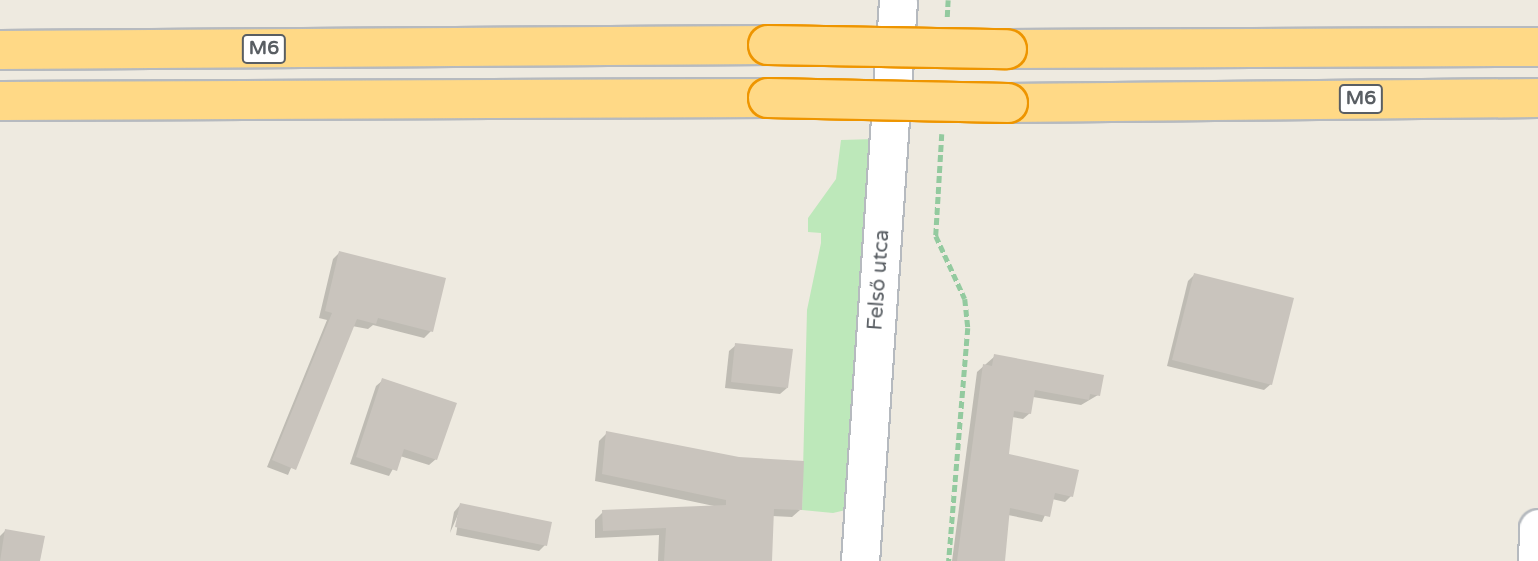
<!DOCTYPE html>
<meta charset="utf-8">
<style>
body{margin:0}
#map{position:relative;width:1538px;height:561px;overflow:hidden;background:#eeeae0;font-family:"Varela Round",sans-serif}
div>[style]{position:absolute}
.green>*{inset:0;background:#bde8ba}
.shadow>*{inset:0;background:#0003}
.building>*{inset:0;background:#c9c4bd}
.path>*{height:4.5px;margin-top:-2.25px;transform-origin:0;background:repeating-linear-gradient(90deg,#93ca9f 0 7px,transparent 0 10.5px)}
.roads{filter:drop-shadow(2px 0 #b6babf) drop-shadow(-2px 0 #b6babf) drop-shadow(0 2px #b6babf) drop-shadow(0 -2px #b6babf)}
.minor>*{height:37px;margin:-18.5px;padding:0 18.5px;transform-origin:18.5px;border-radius:18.5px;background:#fff}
.highway>*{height:38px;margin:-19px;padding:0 19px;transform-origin:19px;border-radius:19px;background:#ffd986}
.bridges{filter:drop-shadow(2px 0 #ee9500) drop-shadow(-2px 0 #ee9500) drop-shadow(0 2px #ee9500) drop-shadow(0 -2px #ee9500)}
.highway-bridge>*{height:38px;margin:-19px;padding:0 19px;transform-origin:19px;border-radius:19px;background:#ffd986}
span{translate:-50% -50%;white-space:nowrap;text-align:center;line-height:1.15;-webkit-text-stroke:5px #fff;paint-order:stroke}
.shield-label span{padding:2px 5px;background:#fff;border:2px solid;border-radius:5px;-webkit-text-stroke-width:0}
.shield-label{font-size:19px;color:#595e63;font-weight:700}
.street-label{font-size:21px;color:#595e63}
</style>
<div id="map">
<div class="green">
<div style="clip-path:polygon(875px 139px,850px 509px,833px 513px,802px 510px,807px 310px,821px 243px,821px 233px,808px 232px,808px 218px,836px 179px,841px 140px)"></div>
</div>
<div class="shadow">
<div style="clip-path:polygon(339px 253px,431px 331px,424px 338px,373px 325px,368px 329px,352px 326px,288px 475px,267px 467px,327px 320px,319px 318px,333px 259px)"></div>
<div style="clip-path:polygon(1194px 275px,1271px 384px,1264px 390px,1167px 366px,1188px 281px)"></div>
<div style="clip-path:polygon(736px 345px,787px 388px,780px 394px,725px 388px,729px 351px)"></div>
<div style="clip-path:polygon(995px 356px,1098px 395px,1081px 405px,1033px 397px,1030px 413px,1023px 419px,1012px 417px,1007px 456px,1071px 496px,1065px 502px,1052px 499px,1042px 522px,1008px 515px,1004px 561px,952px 561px,977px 372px)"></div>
<div style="clip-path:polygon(383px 380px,436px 459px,429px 465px,400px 456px,389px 476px,350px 464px,376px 386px)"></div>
<div style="clip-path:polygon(607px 433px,800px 510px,792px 517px,772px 516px,770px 561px,658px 561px,659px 535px,595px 538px,595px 520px,603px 512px,714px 506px,595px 481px,599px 441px)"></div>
<div style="clip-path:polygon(460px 505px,545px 545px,539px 551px,456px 535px,460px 510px,450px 533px,454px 512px)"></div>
<div style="clip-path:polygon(5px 531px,39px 561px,0 561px,0 536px)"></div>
</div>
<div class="building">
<div style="clip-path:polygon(339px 251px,446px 278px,433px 332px,378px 318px,376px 324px,357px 319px,296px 470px,272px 460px,332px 313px,325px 311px)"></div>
<div style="clip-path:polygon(1194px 273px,1294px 298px,1272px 385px,1172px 360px)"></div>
<div style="clip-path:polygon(735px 343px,793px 349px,788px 388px,731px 382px)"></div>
<div style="clip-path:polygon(994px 354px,1104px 375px,1100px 396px,1090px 394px,1089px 400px,1035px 390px,1031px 414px,1014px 411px,1009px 454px,1079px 470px,1073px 497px,1055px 493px,1050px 517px,1010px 508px,1005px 561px,957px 561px,983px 364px,992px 366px)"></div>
<div style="clip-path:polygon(382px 378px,457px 403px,437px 460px,404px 449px,397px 471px,356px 457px)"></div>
<div style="clip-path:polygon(606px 431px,739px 457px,804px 461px,802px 510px,774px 509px,772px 561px,664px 561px,666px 528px,603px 531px,602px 510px,726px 505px,726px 500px,602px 474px)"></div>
<div style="clip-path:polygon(460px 503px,552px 522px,547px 546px,455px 527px)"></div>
<div style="clip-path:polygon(5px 529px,45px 536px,40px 561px,0 561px)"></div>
</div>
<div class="path">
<div style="left:947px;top:17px;width:17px;rotate:-87deg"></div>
<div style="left:942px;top:134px;width:102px;rotate:93.4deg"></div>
<div style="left:936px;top:236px;width:69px;rotate:65.3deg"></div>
<div style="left:965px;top:299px;width:29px;rotate:84deg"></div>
<div style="left:968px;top:328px;width:234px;rotate:94.7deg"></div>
</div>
<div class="roads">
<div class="minor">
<div style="left:860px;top:561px;width:562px;rotate:-86.12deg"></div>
<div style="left:1537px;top:561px;width:33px;rotate:-88deg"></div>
</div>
<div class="highway">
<div style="left:1007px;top:49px;width:531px;rotate:-0.22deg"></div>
<div style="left:0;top:50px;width:768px;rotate:-0.37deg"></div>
<div style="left:0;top:101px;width:768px;rotate:-0.22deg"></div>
<div style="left:1008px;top:103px;width:530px;rotate:-0.54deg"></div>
</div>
</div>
<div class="bridges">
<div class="highway-bridge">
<div style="left:768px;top:45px;width:239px;rotate:1deg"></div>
<div style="left:768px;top:98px;width:240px;rotate:1.2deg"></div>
</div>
</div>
<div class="shield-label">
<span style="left:264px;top:49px">M6</span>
<span style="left:1361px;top:99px">M6</span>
</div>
<div class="street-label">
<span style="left:879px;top:280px;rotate:-86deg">Felső utca</span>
</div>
</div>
